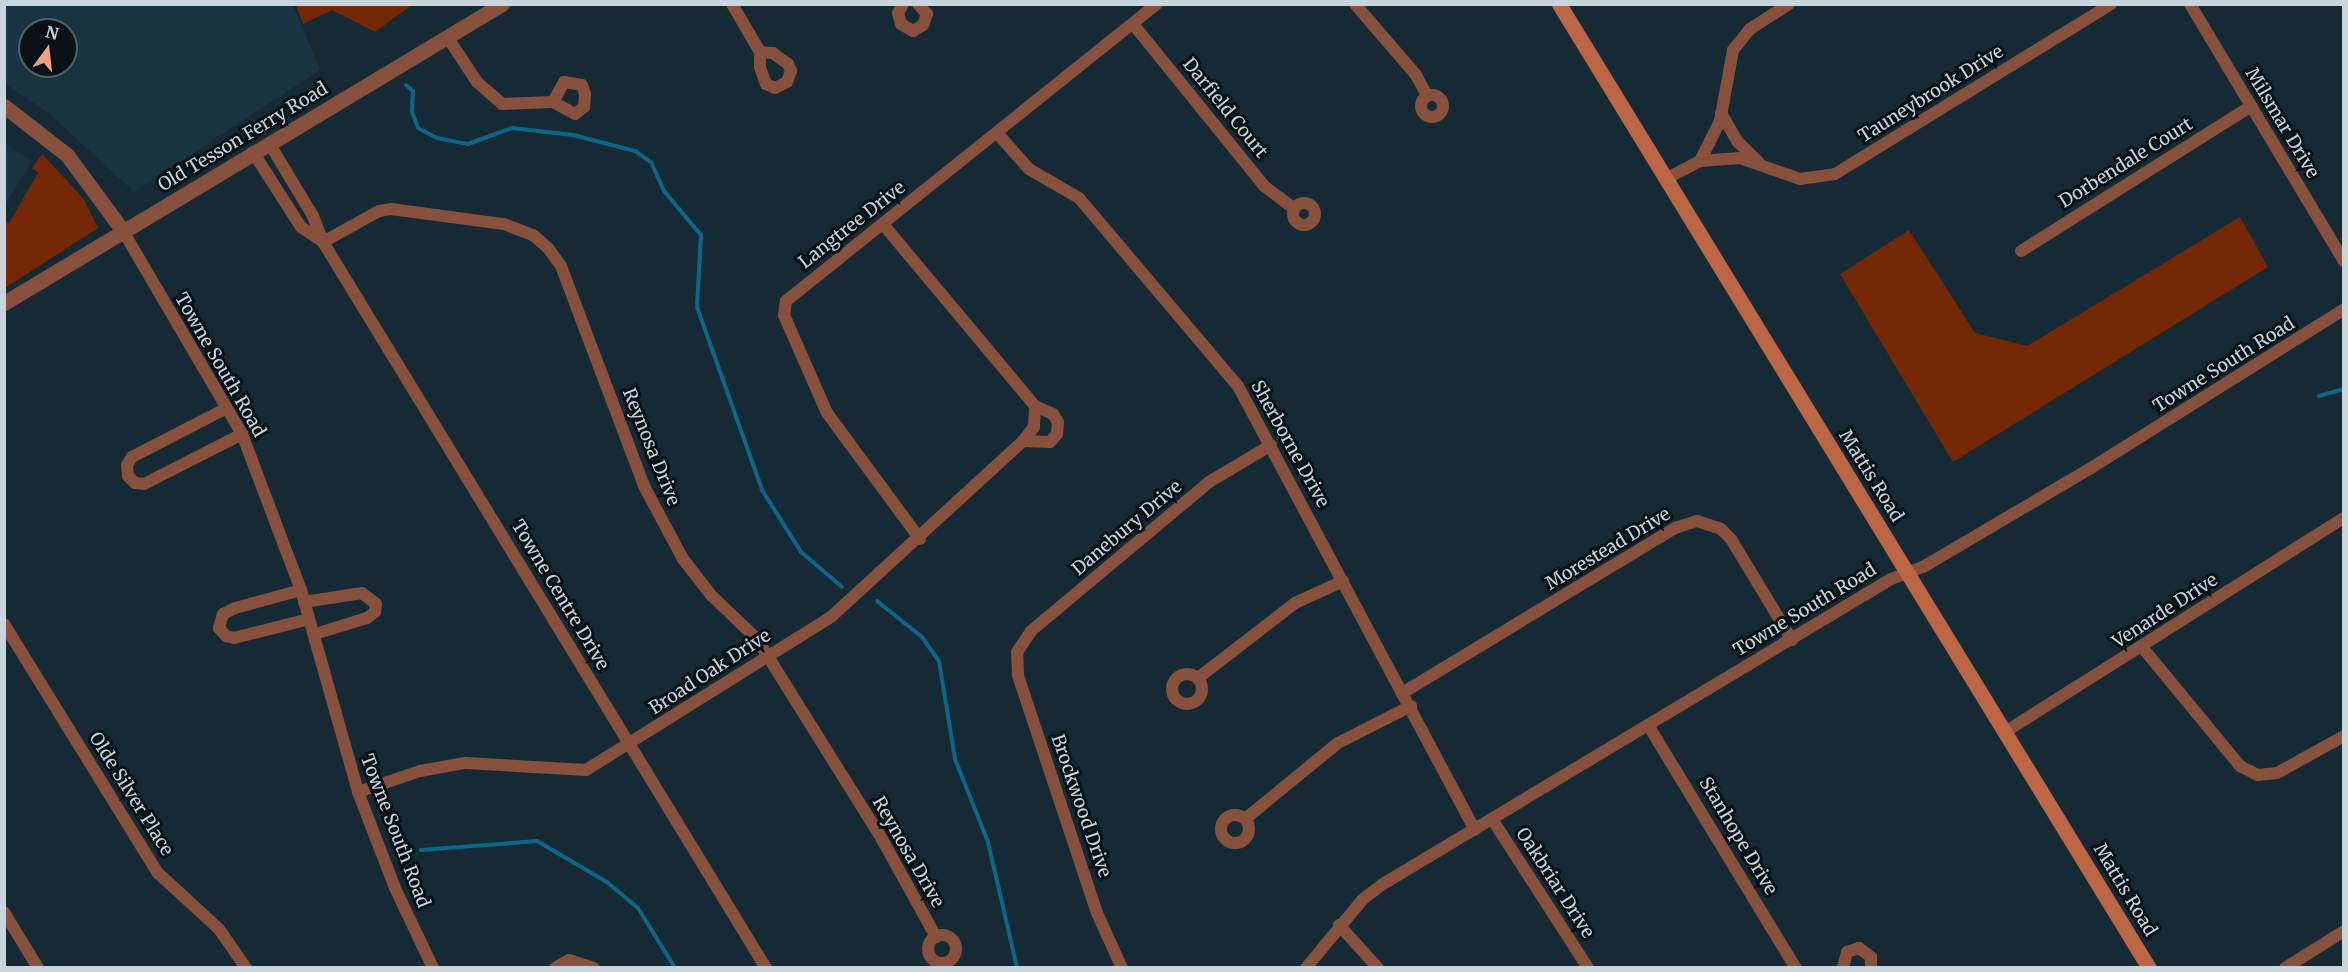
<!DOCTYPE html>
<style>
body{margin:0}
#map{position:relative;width:2348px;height:972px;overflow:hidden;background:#152a35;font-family:Merriweather,serif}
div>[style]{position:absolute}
.built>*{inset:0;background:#183443}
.green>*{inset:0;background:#742805}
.stream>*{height:4px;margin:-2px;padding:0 2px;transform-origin:2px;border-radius:2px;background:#0c678a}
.minor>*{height:12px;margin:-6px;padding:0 6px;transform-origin:6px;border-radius:6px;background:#88513d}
.minor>.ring{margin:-6px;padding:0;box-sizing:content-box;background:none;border:12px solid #88513d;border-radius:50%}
.tertiary>*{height:15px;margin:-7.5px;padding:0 7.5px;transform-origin:7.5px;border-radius:7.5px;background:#88513d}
.secondary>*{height:15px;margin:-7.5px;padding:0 7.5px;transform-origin:7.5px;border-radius:7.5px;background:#bd6645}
span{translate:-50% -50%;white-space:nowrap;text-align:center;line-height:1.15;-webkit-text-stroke:6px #091217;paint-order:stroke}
.street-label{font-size:18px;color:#c8d5dc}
.frame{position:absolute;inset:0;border:6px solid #c8d5dc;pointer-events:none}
.north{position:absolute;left:18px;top:18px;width:60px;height:60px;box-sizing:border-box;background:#091217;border:2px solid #556066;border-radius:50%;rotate:15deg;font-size:16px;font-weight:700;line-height:24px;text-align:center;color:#c8d5dc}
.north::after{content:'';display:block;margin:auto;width:21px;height:27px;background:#f2a081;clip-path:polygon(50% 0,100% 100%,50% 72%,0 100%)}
</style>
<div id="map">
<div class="built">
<div style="clip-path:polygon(evenodd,4px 5px,293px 5px,320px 70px,134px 192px,50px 114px,5px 84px,4px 5px,30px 30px,66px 30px,66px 66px,30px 66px,30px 30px)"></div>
<div style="clip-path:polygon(5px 143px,32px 161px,5px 205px)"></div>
</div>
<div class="green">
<div style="clip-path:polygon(413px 4px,375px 32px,332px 10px,303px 24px,296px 5px)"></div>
<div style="clip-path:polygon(42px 154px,83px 198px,98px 228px,5px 288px,5px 221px,9px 223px,38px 173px,32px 168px)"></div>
<div style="clip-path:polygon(2240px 217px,2268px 267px,1953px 462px,1840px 274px,1909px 230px,1975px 333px,2027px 346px)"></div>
</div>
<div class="stream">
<div style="left:406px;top:85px;width:9px;rotate:41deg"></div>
<div style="left:413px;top:91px;width:21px;rotate:93deg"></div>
<div style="left:412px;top:112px;width:17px;rotate:69deg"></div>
<div style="left:418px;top:128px;width:21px;rotate:28deg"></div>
<div style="left:437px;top:138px;width:32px;rotate:11deg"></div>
<div style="left:468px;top:144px;width:47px;rotate:-20deg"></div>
<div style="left:512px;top:128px;width:61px;rotate:6.5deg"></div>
<div style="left:573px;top:135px;width:64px;rotate:14.5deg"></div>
<div style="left:635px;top:151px;width:19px;rotate:35deg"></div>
<div style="left:651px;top:162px;width:32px;rotate:66deg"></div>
<div style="left:664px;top:191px;width:57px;rotate:49.9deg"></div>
<div style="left:701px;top:235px;width:72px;rotate:93.2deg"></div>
<div style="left:697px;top:307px;width:194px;rotate:70.4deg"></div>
<div style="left:762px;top:490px;width:73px;rotate:57.8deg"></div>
<div style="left:801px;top:552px;width:54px;rotate:40.5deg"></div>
<div style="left:2319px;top:396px;width:26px;rotate:-16deg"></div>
<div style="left:877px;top:601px;width:58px;rotate:38.7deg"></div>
<div style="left:922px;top:637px;width:29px;rotate:55deg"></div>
<div style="left:939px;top:661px;width:99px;rotate:80.7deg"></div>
<div style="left:955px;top:759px;width:89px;rotate:68.3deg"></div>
<div style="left:988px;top:842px;width:129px;rotate:77deg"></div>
<div style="left:421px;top:850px;width:116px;rotate:-4.4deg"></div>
<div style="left:537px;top:841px;width:81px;rotate:30.4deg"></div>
<div style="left:607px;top:882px;width:40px;rotate:40deg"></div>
<div style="left:638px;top:908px;width:70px;rotate:58.3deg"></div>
</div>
<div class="minor">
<div style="left:732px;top:4px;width:56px;rotate:59.7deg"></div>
<div style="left:760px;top:52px;width:15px;rotate:90deg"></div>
<div style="left:760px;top:67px;width:18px;rotate:71deg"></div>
<div style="left:766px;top:84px;width:10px;rotate:24deg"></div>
<div style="left:775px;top:88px;width:13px;rotate:-27deg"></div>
<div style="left:787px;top:82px;width:12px;rotate:-70deg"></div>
<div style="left:791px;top:71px;width:8px;rotate:-113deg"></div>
<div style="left:788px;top:64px;width:19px;rotate:-144deg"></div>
<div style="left:773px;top:53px;width:13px;rotate:-176deg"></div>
<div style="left:903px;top:4px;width:10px;rotate:119deg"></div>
<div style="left:898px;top:13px;width:11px;rotate:75deg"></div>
<div style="left:901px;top:24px;width:14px;rotate:30deg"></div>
<div style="left:913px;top:31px;width:12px;rotate:-31deg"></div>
<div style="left:923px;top:25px;width:12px;rotate:-70deg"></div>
<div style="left:927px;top:14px;width:13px;rotate:-132deg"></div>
<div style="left:1355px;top:4px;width:94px;rotate:49.3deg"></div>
<div style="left:1416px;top:75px;width:24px;rotate:62deg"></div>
<div style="left:2190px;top:4px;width:300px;rotate:59.1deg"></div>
<div style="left:1133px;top:24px;width:208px;rotate:51deg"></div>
<div style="left:1264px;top:186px;width:38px;rotate:37deg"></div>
<div style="left:448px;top:38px;width:53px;rotate:56.6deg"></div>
<div style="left:477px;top:82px;width:33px;rotate:41deg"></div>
<div style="left:502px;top:104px;width:51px;rotate:-2.2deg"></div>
<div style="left:553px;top:102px;width:23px;rotate:-61deg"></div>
<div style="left:564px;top:82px;width:18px;rotate:9deg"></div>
<div style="left:582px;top:85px;width:9px;rotate:72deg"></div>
<div style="left:585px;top:94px;width:13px;rotate:94deg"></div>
<div style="left:584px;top:107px;width:11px;rotate:142deg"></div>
<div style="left:575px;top:114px;width:25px;rotate:-151deg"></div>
<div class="ring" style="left:1421px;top:95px;width:10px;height:10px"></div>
<div style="left:1721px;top:113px;width:34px;rotate:60deg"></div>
<div style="left:1738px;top:142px;width:28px;rotate:44deg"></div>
<div style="left:998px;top:134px;width:47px;rotate:48.5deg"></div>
<div style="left:1029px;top:169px;width:58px;rotate:30.1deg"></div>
<div style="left:1079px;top:198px;width:246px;rotate:49.8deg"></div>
<div style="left:1238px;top:386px;width:503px;rotate:61.91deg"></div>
<div style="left:269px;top:143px;width:85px;rotate:58.9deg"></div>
<div style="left:313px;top:216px;width:28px;rotate:69deg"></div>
<div style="left:323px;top:242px;width:850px;rotate:58.61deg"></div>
<div style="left:253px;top:152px;width:89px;rotate:57.4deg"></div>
<div style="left:301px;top:227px;width:27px;rotate:34deg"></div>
<div style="left:1700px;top:161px;width:45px;rotate:-63.4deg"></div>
<div style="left:1720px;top:121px;width:72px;rotate:-79.6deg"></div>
<div style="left:1733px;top:50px;width:27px;rotate:-51deg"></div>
<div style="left:1750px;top:29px;width:46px;rotate:-32.7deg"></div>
<div style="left:1666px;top:179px;width:38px;rotate:-28deg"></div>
<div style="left:1700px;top:161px;width:40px;rotate:-4.3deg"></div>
<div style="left:1740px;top:158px;width:64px;rotate:19.3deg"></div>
<div style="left:1800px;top:179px;width:35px;rotate:-8deg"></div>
<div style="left:1835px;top:174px;width:324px;rotate:-31.6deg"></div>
<div class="ring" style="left:1293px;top:203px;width:10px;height:10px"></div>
<div style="left:123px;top:231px;width:235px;rotate:59.6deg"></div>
<div style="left:242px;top:434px;width:167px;rotate:69.3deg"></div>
<div style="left:301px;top:590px;width:210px;rotate:74.2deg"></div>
<div style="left:358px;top:792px;width:103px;rotate:68.9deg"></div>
<div style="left:395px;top:888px;width:89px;rotate:64.6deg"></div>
<div style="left:323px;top:242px;width:64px;rotate:-29deg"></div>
<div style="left:379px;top:211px;width:12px;rotate:-9deg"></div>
<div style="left:391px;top:209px;width:114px;rotate:7.6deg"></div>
<div style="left:504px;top:224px;width:31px;rotate:21deg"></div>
<div style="left:533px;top:235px;width:20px;rotate:41deg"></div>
<div style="left:548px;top:248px;width:22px;rotate:54deg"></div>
<div style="left:561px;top:266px;width:235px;rotate:69.3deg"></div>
<div style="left:644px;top:486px;width:83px;rotate:61.9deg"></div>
<div style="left:683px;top:559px;width:46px;rotate:52.1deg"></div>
<div style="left:711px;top:595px;width:64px;rotate:43.7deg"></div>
<div style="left:757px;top:639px;width:230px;rotate:58deg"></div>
<div style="left:879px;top:834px;width:118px;rotate:61deg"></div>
<div style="left:2021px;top:251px;width:272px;rotate:-32.2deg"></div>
<div style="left:225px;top:409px;width:105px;rotate:152.7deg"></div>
<div style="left:132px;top:457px;width:9px;rotate:122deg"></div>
<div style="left:127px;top:465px;width:11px;rotate:85deg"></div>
<div style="left:128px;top:476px;width:10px;rotate:45deg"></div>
<div style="left:135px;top:483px;width:9px;rotate:6deg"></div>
<div style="left:144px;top:484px;width:110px;rotate:-27deg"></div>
<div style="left:1023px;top:441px;width:27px;rotate:2deg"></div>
<div style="left:1050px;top:442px;width:11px;rotate:-49deg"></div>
<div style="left:1057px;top:434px;width:12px;rotate:-85deg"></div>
<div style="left:1058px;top:422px;width:9px;rotate:-122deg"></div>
<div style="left:1053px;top:414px;width:20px;rotate:-156deg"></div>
<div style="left:920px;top:539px;width:157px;rotate:-126.4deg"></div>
<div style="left:827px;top:413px;width:107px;rotate:-113.7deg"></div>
<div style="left:784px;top:315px;width:14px;rotate:-82deg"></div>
<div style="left:786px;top:301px;width:475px;rotate:-38.7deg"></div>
<div style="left:301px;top:590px;width:68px;rotate:164.7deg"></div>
<div style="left:235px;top:608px;width:13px;rotate:153deg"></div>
<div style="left:223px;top:614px;width:15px;rotate:106deg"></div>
<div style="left:219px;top:628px;width:11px;rotate:49deg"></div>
<div style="left:226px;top:636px;width:8px;rotate:14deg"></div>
<div style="left:234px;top:638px;width:77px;rotate:-14.2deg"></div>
<div style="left:304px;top:602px;width:59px;rotate:-8.8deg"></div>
<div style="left:362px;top:593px;width:18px;rotate:38deg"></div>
<div style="left:376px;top:604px;width:8px;rotate:97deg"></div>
<div style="left:375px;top:612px;width:10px;rotate:143deg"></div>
<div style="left:367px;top:618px;width:54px;rotate:162.9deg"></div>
<div style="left:4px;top:624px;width:293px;rotate:58.3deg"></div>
<div style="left:158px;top:873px;width:83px;rotate:42.6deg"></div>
<div style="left:219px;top:929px;width:47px;rotate:55.3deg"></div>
<div style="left:2142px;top:647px;width:154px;rotate:50.5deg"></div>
<div style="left:2240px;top:766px;width:20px;rotate:27deg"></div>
<div style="left:2258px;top:775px;width:19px;rotate:-6deg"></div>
<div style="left:2277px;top:773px;width:77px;rotate:-28.9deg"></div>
<div class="ring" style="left:1172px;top:674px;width:18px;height:18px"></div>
<div style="left:1198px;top:678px;width:123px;rotate:-37.7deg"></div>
<div style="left:1295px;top:603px;width:53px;rotate:-24.6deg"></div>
<div style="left:1404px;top:692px;width:317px;rotate:-31.2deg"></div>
<div style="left:1675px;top:528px;width:23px;rotate:-18deg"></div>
<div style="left:1697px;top:521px;width:25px;rotate:18deg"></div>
<div style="left:1721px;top:529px;width:14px;rotate:45deg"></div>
<div style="left:1731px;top:539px;width:118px;rotate:58.9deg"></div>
<div style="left:1648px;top:725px;width:285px;rotate:58.7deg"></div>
<div style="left:2005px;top:732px;width:401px;rotate:-32.3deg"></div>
<div style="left:358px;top:792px;width:65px;rotate:-18.7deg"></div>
<div style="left:420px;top:771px;width:46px;rotate:-10.1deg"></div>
<div style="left:465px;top:763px;width:121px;rotate:3.3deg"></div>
<div style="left:586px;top:770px;width:290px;rotate:-32deg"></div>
<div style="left:832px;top:616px;width:259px;rotate:-42.5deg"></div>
<div style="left:1023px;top:441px;width:18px;rotate:-52deg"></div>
<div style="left:1034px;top:427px;width:21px;rotate:-87deg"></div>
<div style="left:1035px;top:406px;width:237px;rotate:-129.9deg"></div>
<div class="ring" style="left:1221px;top:815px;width:16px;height:16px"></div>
<div style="left:1245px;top:819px;width:120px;rotate:-39.3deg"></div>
<div style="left:1338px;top:743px;width:82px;rotate:-26.9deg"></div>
<div style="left:1492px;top:819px;width:177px;rotate:57.2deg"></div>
<div style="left:4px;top:912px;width:66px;rotate:58.7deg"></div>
<div style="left:1339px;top:925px;width:58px;rotate:47.8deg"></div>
<div class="ring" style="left:928px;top:935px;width:16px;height:16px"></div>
<div style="left:555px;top:968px;width:16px;rotate:-30deg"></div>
<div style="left:569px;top:960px;width:26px;rotate:18deg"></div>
<div style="left:1122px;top:968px;width:60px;rotate:-114.4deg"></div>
<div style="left:1097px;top:913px;width:251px;rotate:-108.4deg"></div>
<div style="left:1018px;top:675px;width:23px;rotate:-92deg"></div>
<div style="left:1017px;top:652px;width:25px;rotate:-56deg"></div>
<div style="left:1031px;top:631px;width:232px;rotate:-39.9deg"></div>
<div style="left:1209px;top:482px;width:72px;rotate:-30.8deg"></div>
<div style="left:1306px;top:968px;width:89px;rotate:-50.4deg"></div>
<div style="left:1363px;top:899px;width:25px;rotate:-37deg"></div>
<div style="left:1383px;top:884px;width:593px;rotate:-30.98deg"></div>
<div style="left:1891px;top:579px;width:34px;rotate:-21deg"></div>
<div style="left:1923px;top:567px;width:195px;rotate:-30.5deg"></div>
<div style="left:2091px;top:468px;width:299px;rotate:-32.1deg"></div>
<div style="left:1843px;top:968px;width:16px;rotate:-76deg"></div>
<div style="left:1847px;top:952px;width:13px;rotate:-18deg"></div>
<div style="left:1859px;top:948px;width:15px;rotate:37deg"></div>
<div style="left:1871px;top:957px;width:11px;rotate:90deg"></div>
<div style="left:2285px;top:968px;width:70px;rotate:-32.1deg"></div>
</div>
<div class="tertiary">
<div style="left:4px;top:106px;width:80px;rotate:37.9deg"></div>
<div style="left:67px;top:155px;width:94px;rotate:53.6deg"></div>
<div style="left:4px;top:303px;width:581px;rotate:-30.98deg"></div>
</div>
<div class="secondary">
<div style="left:1559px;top:4px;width:1130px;rotate:58.53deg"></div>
</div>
<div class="street-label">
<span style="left:1931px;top:94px;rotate:-32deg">Tauneybrook Drive</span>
<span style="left:1225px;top:108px;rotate:51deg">Darfield Court</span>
<span style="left:2282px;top:123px;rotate:59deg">Milsmar Drive</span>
<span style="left:243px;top:137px;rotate:-31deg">Old Tesson Ferry Road</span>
<span style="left:2126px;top:163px;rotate:-32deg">Dorbendale Court</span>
<span style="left:852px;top:225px;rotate:-38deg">Langtree Drive</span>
<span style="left:220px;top:365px;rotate:60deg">Towne South Road</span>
<span style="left:2224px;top:365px;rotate:-32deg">Towne South Road</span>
<span style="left:1290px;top:444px;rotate:61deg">Sherborne Drive</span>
<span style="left:651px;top:447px;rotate:68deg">Reynosa Drive</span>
<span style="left:1871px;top:476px;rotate:58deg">Mattis Road</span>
<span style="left:1127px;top:528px;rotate:-40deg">Danebury Drive</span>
<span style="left:1608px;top:549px;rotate:-31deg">Morestead Drive</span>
<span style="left:560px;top:595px;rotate:59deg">Towne Centre Drive</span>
<span style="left:1805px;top:610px;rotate:-31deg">Towne South Road</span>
<span style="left:2165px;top:611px;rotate:-33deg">Venarde Drive</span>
<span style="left:710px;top:672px;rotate:-33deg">Broad Oak Drive</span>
<span style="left:131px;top:794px;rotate:58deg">Olde Silver Place</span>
<span style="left:1081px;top:806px;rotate:71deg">Brockwood Drive</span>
<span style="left:395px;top:831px;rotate:69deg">Towne South Road</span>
<span style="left:1738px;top:836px;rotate:59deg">Stanhope Drive</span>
<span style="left:908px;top:852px;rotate:60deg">Reynosa Drive</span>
<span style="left:1555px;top:883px;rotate:57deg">Oakbriar Drive</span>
<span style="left:2125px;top:890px;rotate:59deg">Mattis Road</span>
</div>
<div class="frame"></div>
<div class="north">N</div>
</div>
